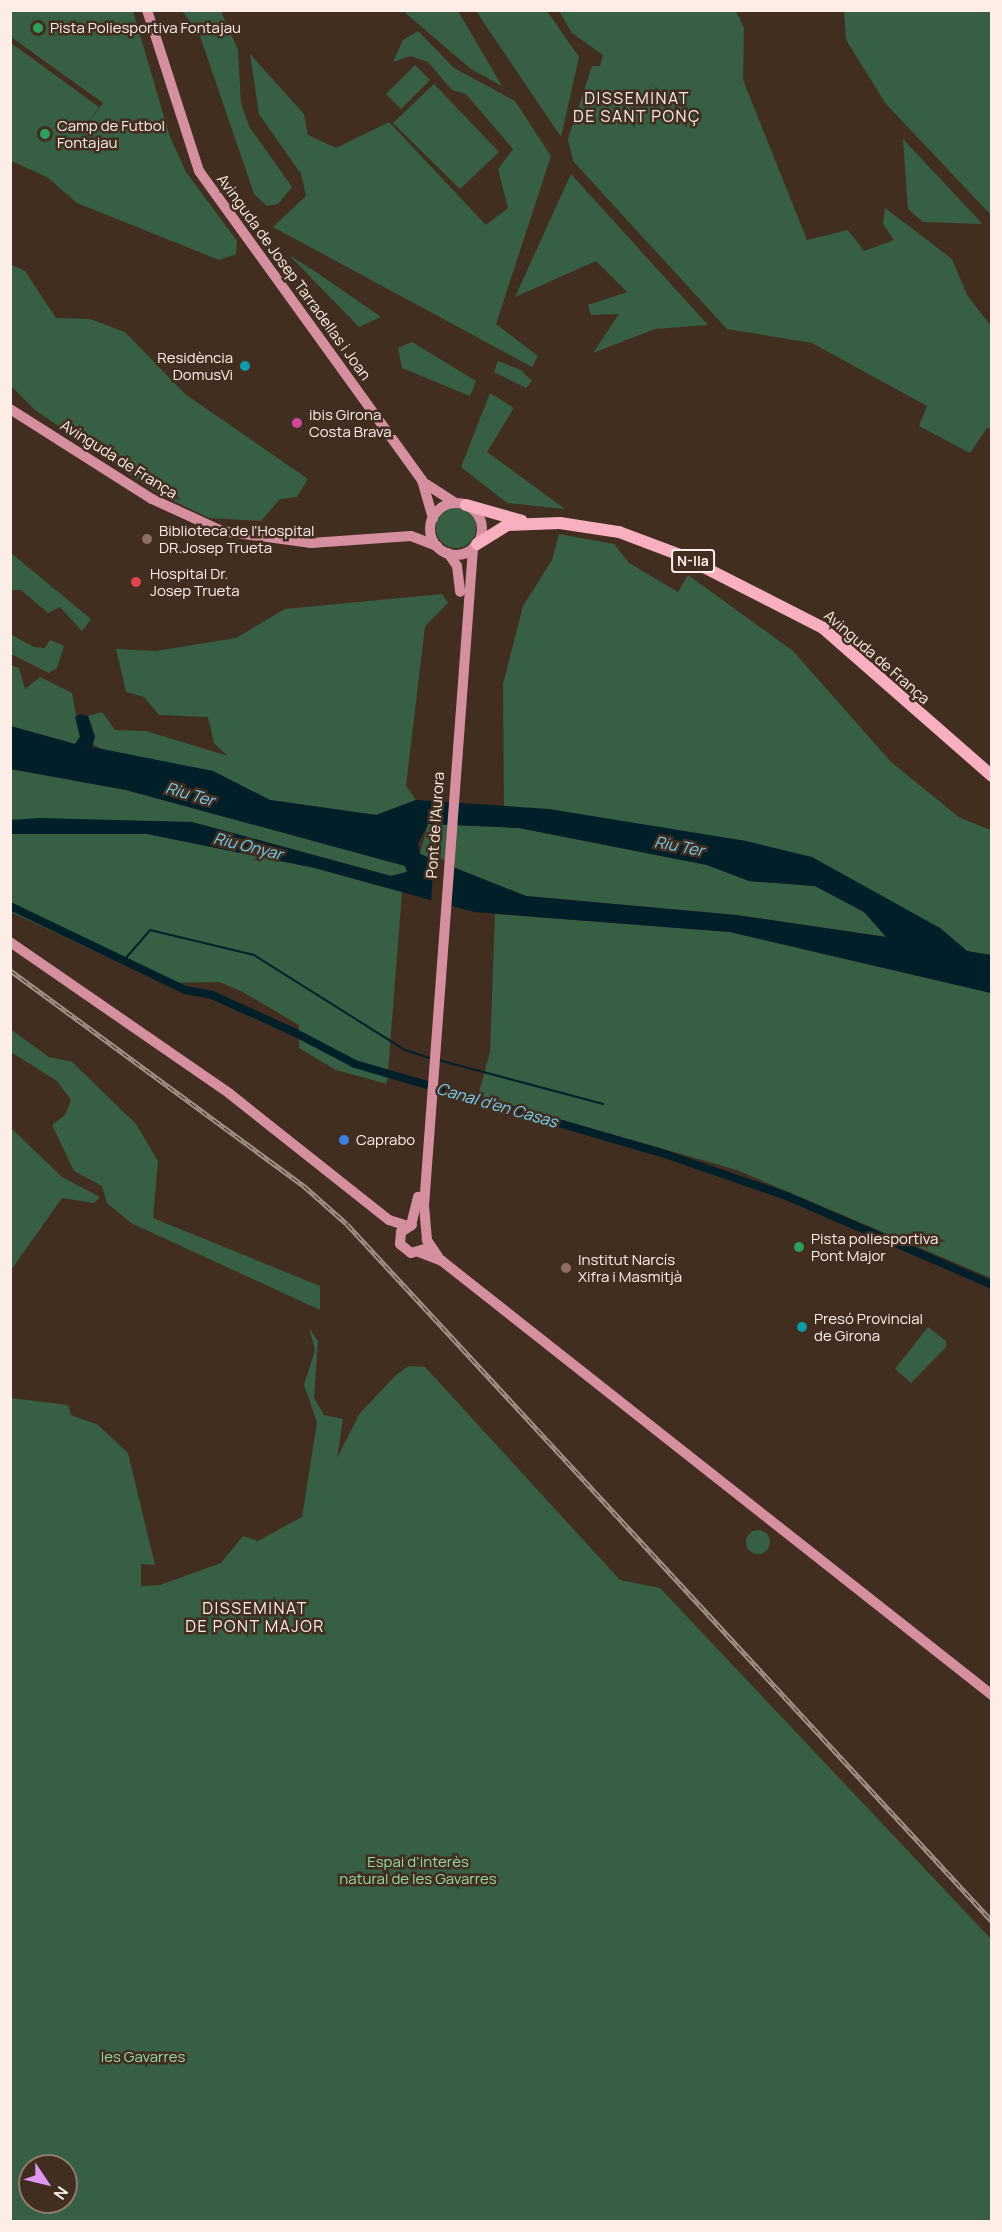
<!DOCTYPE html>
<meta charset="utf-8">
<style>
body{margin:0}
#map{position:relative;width:1002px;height:2232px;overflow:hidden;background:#422e21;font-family:Manrope,sans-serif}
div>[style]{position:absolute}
.green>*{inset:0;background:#365f44}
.round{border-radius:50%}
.water>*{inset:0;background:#001f29}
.pier>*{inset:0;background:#422e21}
.stream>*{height:2px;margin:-1px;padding:0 1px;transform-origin:1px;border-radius:1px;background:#001f29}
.canal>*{height:8px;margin:-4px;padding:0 4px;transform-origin:4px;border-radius:4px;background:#001f29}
.secondary>*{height:10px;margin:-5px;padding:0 5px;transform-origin:5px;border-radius:5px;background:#d68f9f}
.secondary>.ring{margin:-5px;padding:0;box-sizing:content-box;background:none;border:10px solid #d68f9f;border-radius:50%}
.primary>*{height:12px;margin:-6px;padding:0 6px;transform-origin:6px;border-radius:6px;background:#f8afbf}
.rail>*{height:4.5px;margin-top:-2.25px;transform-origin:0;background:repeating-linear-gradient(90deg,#422e21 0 7px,#a29186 0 14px);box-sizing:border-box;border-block:2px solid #a29186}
.dots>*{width:16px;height:16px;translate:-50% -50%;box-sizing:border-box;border:3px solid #422e21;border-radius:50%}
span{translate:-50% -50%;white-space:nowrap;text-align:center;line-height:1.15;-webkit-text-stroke:5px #422e21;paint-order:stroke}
.shield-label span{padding:2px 4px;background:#422e21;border:2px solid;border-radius:4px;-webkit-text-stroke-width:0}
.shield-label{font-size:14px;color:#fceee6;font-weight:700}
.poi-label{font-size:15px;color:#fceee6}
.left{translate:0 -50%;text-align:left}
.right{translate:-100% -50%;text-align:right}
.street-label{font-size:15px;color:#fceee6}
.park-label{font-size:15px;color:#92d9a9}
.neighbourhood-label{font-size:16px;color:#fceee6;letter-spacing:1.5px}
.water-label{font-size:16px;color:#73ceee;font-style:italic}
.frame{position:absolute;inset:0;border:12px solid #fceee6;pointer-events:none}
.north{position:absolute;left:18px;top:2154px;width:60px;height:60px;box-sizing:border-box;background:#422e21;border:2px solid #8c7b70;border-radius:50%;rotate:125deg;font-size:16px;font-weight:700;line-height:24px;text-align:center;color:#fceee6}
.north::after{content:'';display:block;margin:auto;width:21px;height:27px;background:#df98f2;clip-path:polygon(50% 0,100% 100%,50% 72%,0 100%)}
</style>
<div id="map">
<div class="green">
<div style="clip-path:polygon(10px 11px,133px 11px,170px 137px,186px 172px,237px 241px,236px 254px,219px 260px,77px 203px,47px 177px,11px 161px,11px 43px,99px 107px,79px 134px,103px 103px,11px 37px)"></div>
<div style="clip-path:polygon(182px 11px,221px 11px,238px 50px,241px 104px,250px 128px,292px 187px,278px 204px,267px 206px,254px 194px,199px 33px)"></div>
<div style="clip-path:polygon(403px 11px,458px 11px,502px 86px,471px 69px)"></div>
<div style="clip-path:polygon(476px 11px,547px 11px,579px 57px,561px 137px)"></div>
<div style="clip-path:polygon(559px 11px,736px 11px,744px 28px,743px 80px,807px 240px,848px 230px,864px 251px,894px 240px,883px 224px,885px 208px,952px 259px,967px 295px,991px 326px,991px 429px,987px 428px,970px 453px,919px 426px,927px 406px,812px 343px,727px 329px,573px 161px,568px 139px,592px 66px,600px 66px,603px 55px,572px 33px)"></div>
<div style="clip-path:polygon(844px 11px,991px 11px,991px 215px,886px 104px,846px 40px)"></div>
<div style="clip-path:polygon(418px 31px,454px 68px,515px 101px,551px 156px,496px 324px,538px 356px,532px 367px,273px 227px,306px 196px,301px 174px,259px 114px,250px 54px,304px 114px,308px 135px,336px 148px,389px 122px,486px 225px,508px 208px,498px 169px,513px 149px,466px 94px,452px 90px,428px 62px,410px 56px,393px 62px,403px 40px)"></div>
<div style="clip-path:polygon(415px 65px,430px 80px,401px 109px,386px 94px)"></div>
<div style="clip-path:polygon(434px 84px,499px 152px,460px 189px,393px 123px)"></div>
<div style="clip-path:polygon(903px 139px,977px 218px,982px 224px,923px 222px,908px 209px)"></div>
<div style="clip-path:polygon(571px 174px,708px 325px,655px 329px,593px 353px,619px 314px,591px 315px,588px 305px,627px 292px,596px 261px,515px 297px)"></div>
<div style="clip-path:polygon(289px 255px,316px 272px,381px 317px,359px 327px)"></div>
<div style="clip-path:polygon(10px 264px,25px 271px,56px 318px,90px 319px,125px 332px,185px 394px,308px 479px,297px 497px,280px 499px,261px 521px,209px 518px,157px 493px,35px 410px,11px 386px)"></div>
<div style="clip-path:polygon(412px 342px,476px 381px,470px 396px,402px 368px,398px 348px)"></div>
<div style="clip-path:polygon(498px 361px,521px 370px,532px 381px,526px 388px,494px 372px)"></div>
<div style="clip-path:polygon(490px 393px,514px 408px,487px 452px,565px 509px,507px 503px,461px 467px)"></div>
<div class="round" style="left:436px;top:508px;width:40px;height:40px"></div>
<div style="clip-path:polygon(559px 534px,614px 544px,629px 563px,678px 592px,688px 575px,793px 651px,891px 762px,960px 818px,991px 830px,991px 955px,967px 951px,940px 928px,746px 841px,504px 806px,503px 684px,523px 606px,552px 560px)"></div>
<div style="clip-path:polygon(11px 553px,91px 619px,82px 631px,60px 607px,48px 613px,21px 590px,11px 590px)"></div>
<div style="clip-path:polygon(442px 594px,448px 603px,425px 626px,406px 786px,416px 800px,376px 815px,270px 800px,213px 771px,108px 753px,89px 742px,95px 736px,88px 716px,102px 712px,115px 730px,146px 731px,228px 756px,214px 743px,208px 717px,159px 715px,144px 697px,126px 692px,116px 649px,156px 651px,236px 638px,285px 609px)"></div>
<div style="clip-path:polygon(10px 634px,34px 647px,45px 648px,50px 640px,64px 646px,57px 668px,49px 673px,11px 654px)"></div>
<div style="clip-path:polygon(10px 665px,19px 668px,25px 689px,40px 677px,72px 693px,80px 737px,75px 744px,11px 726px)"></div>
<div style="clip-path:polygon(10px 769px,126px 790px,406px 866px,407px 872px,391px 876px,192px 822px,11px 820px)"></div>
<div style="clip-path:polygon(428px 824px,519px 828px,707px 865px,749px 881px,815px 886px,864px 912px,887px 937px,736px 915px,526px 896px,420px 854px)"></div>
<div style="clip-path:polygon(68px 831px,147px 834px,315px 868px,402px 892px,387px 1084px,336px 1070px,299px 1048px,299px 1025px,241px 991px,219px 982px,163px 983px,11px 912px,11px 834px)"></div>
<div style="clip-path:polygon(495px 914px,730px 932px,991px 993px,991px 1278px,737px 1170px,478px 1096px,490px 1052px)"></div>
<div style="clip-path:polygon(10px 1029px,49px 1057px,72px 1062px,136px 1124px,158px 1161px,153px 1218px,320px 1286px,320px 1310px,131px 1223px,107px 1203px,102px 1186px,74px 1171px,52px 1125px,65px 1115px,71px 1100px,57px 1081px,11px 1052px)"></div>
<div style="clip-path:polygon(11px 1128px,62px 1177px,100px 1197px,94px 1203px,62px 1198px,11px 1270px)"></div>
<div style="clip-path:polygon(928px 1327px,946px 1341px,946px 1347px,911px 1383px,895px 1369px)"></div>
<div style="clip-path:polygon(evenodd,309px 1328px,318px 1341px,314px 1398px,324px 1415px,343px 1419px,337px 1458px,360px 1413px,396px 1375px,409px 1366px,425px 1367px,620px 1580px,660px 1588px,991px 1939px,991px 2221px,11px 2221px,11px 1398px,68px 1405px,71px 1415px,98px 1425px,128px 1453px,155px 1565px,141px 1564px,141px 1586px,160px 1585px,221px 1563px,243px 1536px,258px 1541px,302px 1517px,317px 1422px,304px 1385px,315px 1350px,309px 1328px,30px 2166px,66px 2166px,66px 2202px,30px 2202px,30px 2166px)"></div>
<div class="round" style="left:746px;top:1530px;width:24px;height:24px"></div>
</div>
<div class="water">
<div style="clip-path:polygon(evenodd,81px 714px,88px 716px,95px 737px,92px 747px,213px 771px,270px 800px,376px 815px,416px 800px,549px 809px,746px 841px,812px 857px,940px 928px,967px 951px,991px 955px,991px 993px,730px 932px,474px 912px,315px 868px,147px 834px,11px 834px,11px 820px,39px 818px,192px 822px,391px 876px,407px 872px,405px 866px,126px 790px,11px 769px,10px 726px,75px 744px,80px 737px,75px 717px,81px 714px,428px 824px,519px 828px,707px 865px,749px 881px,815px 886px,864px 912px,886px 937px,736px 915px,526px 896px,420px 854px,418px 844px,428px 824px)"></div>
</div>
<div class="pier">
<div style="clip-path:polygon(434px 856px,455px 864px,451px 909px,431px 903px)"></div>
</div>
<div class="stream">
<div style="left:125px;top:959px;width:38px;rotate:-49deg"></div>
<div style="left:150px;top:930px;width:107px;rotate:13.5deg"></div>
<div style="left:254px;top:955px;width:178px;rotate:32.2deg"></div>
<div style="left:405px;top:1050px;width:26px;rotate:18deg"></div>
<div style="left:438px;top:1060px;width:171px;rotate:14.9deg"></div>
</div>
<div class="canal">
<div style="left:10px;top:906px;width:194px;rotate:25.6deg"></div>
<div style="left:185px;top:990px;width:27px;rotate:10deg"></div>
<div style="left:212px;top:995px;width:90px;rotate:24.3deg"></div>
<div style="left:294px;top:1032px;width:69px;rotate:27.7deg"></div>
<div style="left:355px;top:1064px;width:326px;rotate:16.2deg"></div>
<div style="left:668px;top:1155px;width:128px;rotate:19.1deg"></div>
<div style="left:789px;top:1197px;width:221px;rotate:23.4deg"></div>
</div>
<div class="secondary">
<div style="left:147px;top:10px;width:169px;rotate:72.1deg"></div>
<div style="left:199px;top:171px;width:381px;rotate:54.2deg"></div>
<div style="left:422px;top:480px;width:40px;rotate:74deg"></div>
<div style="left:10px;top:409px;width:168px;rotate:32.4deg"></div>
<div style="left:152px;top:499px;width:77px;rotate:24.6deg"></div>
<div style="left:222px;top:531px;width:90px;rotate:7.7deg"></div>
<div style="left:311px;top:543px;width:100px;rotate:-4deg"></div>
<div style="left:411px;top:536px;width:28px;rotate:21deg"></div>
<div style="left:426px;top:484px;width:35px;rotate:33deg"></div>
<div class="ring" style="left:430px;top:503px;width:42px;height:42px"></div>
<div style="left:448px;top:553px;width:16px;rotate:55deg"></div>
<div style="left:457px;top:566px;width:26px;rotate:83deg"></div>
<div style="left:10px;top:942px;width:267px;rotate:34.6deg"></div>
<div style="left:230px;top:1094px;width:203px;rotate:38.4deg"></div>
<div style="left:389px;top:1220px;width:19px;rotate:18deg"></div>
<div style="left:411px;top:1225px;width:29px;rotate:-76deg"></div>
<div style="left:412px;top:1225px;width:13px;rotate:148deg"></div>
<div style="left:401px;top:1232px;width:12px;rotate:95deg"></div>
<div style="left:400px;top:1244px;width:14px;rotate:39deg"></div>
<div style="left:411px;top:1253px;width:14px;rotate:-17deg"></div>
<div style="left:419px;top:1252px;width:25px;rotate:21deg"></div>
<div style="left:442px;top:1261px;width:701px;rotate:38.28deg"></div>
<div style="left:439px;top:1258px;width:22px;rotate:-124deg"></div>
<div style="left:427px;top:1240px;width:34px;rotate:-95deg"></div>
<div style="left:424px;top:1206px;width:660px;rotate:-85.74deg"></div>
</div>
<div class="primary">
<div style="left:466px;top:505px;width:58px;rotate:15.9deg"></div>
<div style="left:477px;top:544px;width:36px;rotate:-32deg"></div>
<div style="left:508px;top:525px;width:52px;rotate:-2.2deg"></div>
<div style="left:560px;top:523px;width:60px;rotate:8.7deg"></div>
<div style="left:619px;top:532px;width:65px;rotate:20.7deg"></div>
<div style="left:680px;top:555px;width:161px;rotate:27deg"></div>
<div style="left:823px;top:628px;width:225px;rotate:41.2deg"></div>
</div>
<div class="rail">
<div style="left:10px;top:970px;width:365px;rotate:36.3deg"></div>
<div style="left:304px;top:1186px;width:57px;rotate:41.5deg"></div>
<div style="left:347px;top:1224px;width:950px;rotate:47.22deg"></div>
</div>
<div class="dots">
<div style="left:38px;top:28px;background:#2e9e5b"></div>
<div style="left:45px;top:134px;background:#2e9e5b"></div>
<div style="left:245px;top:366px;background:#0f9aa8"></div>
<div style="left:297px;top:423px;background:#d1479c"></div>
<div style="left:147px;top:539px;background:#8d6e63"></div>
<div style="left:136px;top:582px;background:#e0444e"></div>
<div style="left:344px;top:1140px;background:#3f7fe0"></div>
<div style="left:799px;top:1247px;background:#2e9e5b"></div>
<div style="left:566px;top:1268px;background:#8d6e63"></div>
<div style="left:802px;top:1327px;background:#0f9aa8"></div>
</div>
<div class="shield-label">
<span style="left:693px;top:561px">N-IIa</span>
</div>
<div class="poi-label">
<span class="left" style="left:50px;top:28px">Pista Poliesportiva Fontajau</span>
<span class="left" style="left:57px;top:134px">Camp de Futbol<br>Fontajau</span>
<span class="right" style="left:233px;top:366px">Residència<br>DomusVi</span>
<span class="left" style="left:309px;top:423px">ibis Girona<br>Costa Brava</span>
<span class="left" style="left:159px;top:539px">Biblioteca de l'Hospital<br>DR.Josep Trueta</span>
<span class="left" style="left:150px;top:582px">Hospital Dr.<br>Josep Trueta</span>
<span class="left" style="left:356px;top:1140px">Caprabo</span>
<span class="left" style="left:811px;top:1247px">Pista poliesportiva<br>Pont Major</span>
<span class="left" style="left:578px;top:1268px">Institut Narcís<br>Xifra i Masmitjà</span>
<span class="left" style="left:814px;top:1327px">Presó Provincial<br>de Girona</span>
</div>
<div class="street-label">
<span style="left:294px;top:277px;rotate:54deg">Avinguda de Josep Tarradellas i Joan</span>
<span style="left:119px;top:459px;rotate:32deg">Avinguda de França</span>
<span style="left:877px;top:657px;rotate:41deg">Avinguda de França</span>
<span style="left:435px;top:825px;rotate:-86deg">Pont de l'Aurora</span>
</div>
<div class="park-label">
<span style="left:418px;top:1870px">Espai d'interès<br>natural de les Gavarres</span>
<span style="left:143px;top:2057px">les Gavarres</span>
</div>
<div class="neighbourhood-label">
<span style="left:637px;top:107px">DISSEMINAT<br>DE SANT PONÇ</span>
<span style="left:255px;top:1617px">DISSEMINAT<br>DE PONT MAJOR</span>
</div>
<div class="water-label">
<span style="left:190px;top:794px;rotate:16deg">Riu Ter</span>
<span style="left:248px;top:846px;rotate:14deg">Riu Onyar</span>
<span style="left:679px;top:846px;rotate:11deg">Riu Ter</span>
<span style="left:497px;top:1105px;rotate:16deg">Canal d'en Casas</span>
</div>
<div class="frame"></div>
<div class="north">N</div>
</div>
